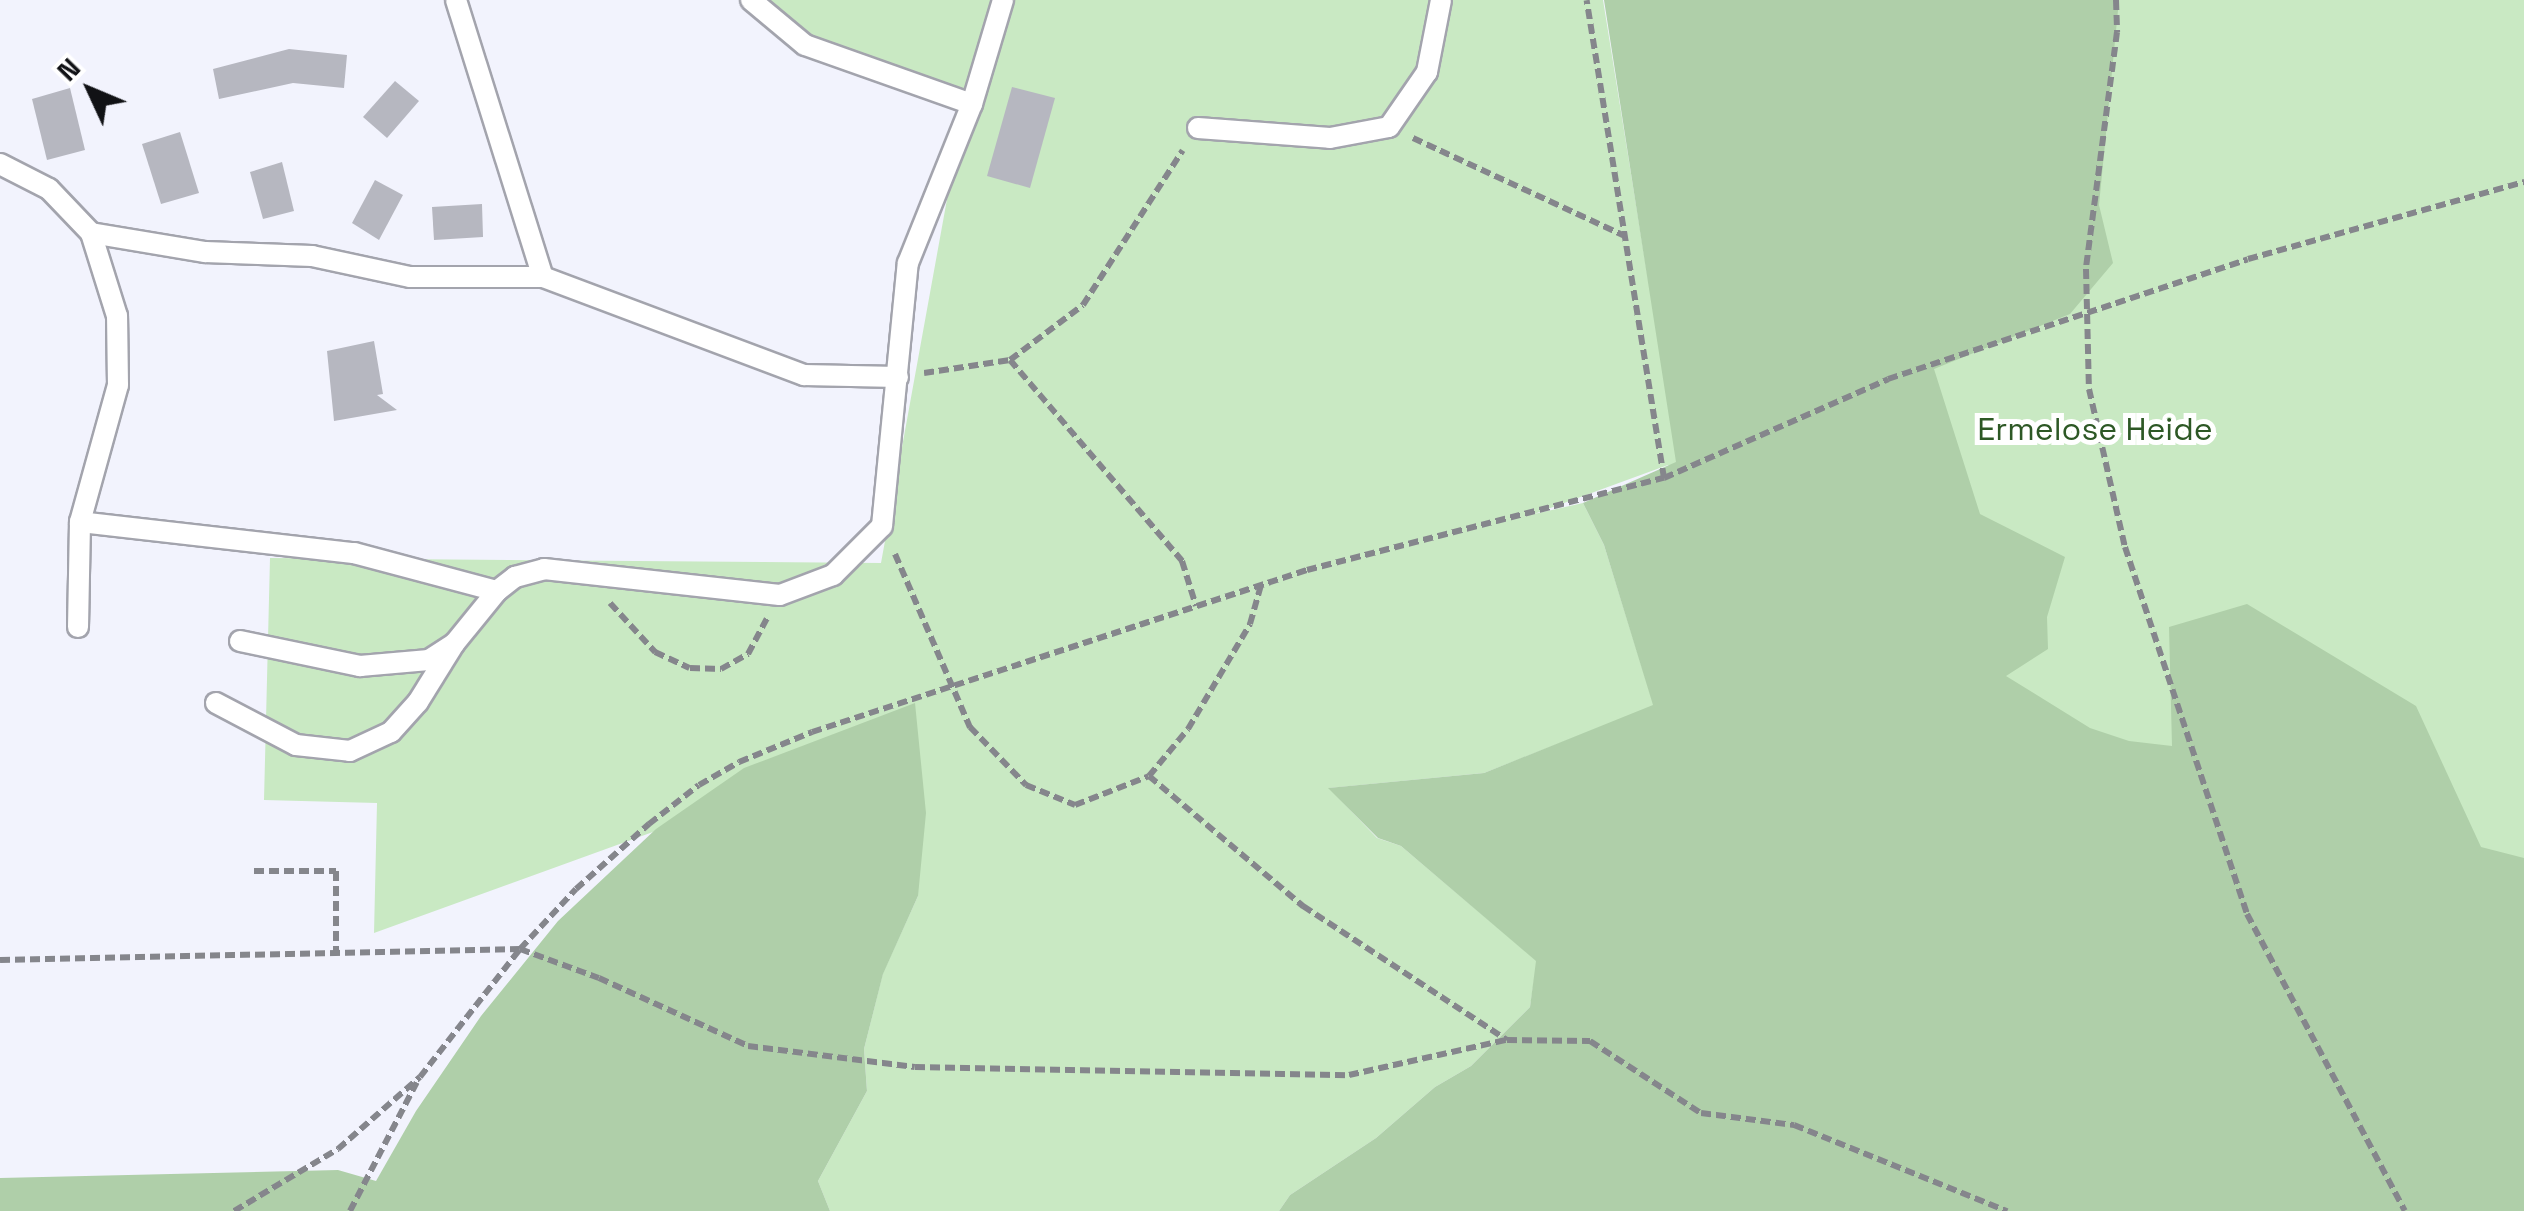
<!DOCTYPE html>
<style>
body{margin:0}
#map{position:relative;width:2524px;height:1211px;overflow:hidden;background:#f2f3fd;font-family:"Space Grotesk",sans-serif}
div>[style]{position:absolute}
.green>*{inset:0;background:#c9e9c3}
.forest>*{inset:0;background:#afcfa9}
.building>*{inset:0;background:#b6b7c0}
.path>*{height:6px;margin-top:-3px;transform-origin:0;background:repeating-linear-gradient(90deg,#85868c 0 10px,transparent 0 15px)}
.roads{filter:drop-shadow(2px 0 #a3a4ad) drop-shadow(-2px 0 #a3a4ad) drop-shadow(0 2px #a3a4ad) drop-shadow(0 -2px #a3a4ad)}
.lane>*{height:20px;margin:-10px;padding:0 10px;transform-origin:10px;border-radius:10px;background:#fff}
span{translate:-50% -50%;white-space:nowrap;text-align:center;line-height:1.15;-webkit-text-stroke:10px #fff;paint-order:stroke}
.park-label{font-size:32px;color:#2d5825}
.north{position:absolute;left:40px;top:40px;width:100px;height:100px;-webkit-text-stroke:8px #fff;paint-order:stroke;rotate:314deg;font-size:28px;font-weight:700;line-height:40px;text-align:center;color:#111215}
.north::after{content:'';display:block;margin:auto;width:35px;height:45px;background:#111215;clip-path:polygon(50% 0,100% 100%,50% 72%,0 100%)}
</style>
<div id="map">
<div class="green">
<div style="clip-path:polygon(753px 0,1603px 0,1648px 279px,1617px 0,2524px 0,2524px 1211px,1668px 465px,1534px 514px,1583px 503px,1604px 545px,1654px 706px,1484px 773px,1329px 788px,1377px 838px,1401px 846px,1537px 961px,1530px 1007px,1471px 1066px,1435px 1087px,1376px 1138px,1290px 1195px,1279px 1211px,830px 1211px,818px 1181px,867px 1091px,864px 1049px,883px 973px,918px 896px,918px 736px,374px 933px,377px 803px,264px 800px,270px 558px,881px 563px,963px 111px,794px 43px)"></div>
</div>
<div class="forest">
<div style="clip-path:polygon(1604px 0,2119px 0,2099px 205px,2113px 263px,2070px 314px,1934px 369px,1980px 514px,2065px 557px,2047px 617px,2048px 649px,2006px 676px,2090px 728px,2129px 741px,2172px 746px,2169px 627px,2247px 604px,2416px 706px,2481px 847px,2524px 858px,2524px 1211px,1279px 1211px,1290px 1195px,1376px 1138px,1435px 1087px,1471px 1066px,1530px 1007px,1536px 961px,1401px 846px,1378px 838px,1328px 788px,1484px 773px,1653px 705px,1604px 545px,1583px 503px,1676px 462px)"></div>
<div style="clip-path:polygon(915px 703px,926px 813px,918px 896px,883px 974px,864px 1049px,867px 1091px,818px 1181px,830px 1211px,0 1211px,0 1178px,338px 1170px,376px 1181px,416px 1111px,481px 1016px,558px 921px,656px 829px,744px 768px)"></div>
</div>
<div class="building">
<div style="clip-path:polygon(289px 49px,347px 55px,344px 88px,293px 83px,219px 99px,213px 69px)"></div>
<div style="clip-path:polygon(395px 81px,419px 101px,387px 138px,363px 117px)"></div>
<div style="clip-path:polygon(1012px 87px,1055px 98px,1030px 188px,987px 176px)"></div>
<div style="clip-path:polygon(70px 88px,85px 150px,47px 160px,32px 99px)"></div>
<div style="clip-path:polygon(180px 132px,199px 193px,161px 204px,142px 144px)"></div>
<div style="clip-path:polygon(282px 162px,294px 211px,263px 219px,250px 172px)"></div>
<div style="clip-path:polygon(375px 180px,403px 195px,379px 240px,352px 223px)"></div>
<div style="clip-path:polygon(482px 204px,483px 237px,434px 240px,432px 207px)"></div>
<div style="clip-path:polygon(374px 341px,383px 394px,377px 395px,397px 410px,334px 421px,327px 351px)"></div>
</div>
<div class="path">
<div style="left:2116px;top:0;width:32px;rotate:88deg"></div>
<div style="left:2117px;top:32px;width:239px;rotate:97.5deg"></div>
<div style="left:2086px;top:269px;width:120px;rotate:88.6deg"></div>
<div style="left:2089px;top:389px;width:162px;rotate:77.2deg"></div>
<div style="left:2125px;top:547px;width:387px;rotate:71.6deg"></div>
<div style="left:2247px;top:914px;width:336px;rotate:62deg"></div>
<div style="left:1413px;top:138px;width:234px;rotate:24.8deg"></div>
<div style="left:1010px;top:360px;width:265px;rotate:49.4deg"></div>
<div style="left:1182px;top:561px;width:47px;rotate:72.7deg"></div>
<div style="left:924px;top:373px;width:87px;rotate:-8.6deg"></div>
<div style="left:1010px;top:360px;width:91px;rotate:-37deg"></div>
<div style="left:1083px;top:305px;width:184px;rotate:-57.2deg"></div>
<div style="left:1664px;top:478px;width:245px;rotate:-23.8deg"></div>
<div style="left:1888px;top:379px;width:379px;rotate:-18.4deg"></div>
<div style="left:2248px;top:259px;width:287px;rotate:-15.6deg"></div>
<div style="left:895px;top:554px;width:189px;rotate:66.6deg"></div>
<div style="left:970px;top:727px;width:81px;rotate:46deg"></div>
<div style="left:1026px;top:785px;width:53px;rotate:22.2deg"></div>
<div style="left:1075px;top:805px;width:79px;rotate:-21.4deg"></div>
<div style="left:1149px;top:776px;width:202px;rotate:40.2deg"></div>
<div style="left:1303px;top:906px;width:244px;rotate:33.3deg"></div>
<div style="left:1507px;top:1040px;width:83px;rotate:0.7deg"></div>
<div style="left:1590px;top:1041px;width:132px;rotate:33deg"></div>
<div style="left:1701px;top:1113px;width:94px;rotate:7.4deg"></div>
<div style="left:1794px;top:1125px;width:230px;rotate:22deg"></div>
<div style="left:610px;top:603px;width:67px;rotate:47.4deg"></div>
<div style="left:655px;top:652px;width:38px;rotate:25deg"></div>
<div style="left:690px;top:668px;width:31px;rotate:2deg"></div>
<div style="left:721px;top:669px;width:31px;rotate:-29deg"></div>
<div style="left:748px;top:654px;width:40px;rotate:-62deg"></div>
<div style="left:1149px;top:776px;width:61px;rotate:-50.3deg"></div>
<div style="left:1188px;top:729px;width:122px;rotate:-59.4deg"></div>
<div style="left:1250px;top:624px;width:41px;rotate:-74.2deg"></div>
<div style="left:254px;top:871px;width:82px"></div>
<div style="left:336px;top:871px;width:80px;rotate:90deg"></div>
<div style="left:0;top:960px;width:520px;rotate:-1.21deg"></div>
<div style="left:520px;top:949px;width:82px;rotate:-47deg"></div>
<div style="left:576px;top:889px;width:98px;rotate:-41.7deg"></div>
<div style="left:649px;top:824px;width:63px;rotate:-38deg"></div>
<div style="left:699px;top:785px;width:46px;rotate:-29.9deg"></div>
<div style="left:739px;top:762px;width:79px;rotate:-22.3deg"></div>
<div style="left:812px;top:732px;width:521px;rotate:-18.12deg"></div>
<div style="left:1307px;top:570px;width:369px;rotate:-14.5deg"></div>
<div style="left:1664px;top:478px;width:484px;rotate:-99.2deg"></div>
<div style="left:234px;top:1211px;width:121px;rotate:-30.8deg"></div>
<div style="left:338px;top:1149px;width:109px;rotate:-41.3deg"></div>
<div style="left:420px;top:1077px;width:162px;rotate:-52deg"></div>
<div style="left:520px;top:949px;width:84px;rotate:20.2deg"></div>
<div style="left:599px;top:978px;width:164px;rotate:24.5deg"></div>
<div style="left:748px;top:1046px;width:168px;rotate:7.2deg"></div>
<div style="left:915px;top:1067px;width:434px;rotate:1.1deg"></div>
<div style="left:1349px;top:1075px;width:161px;rotate:-12.6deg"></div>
<div style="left:350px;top:1211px;width:145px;rotate:-62.6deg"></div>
</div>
<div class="roads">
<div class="lane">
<div style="left:456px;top:0;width:290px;rotate:72.6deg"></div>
<div style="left:751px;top:0;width:70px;rotate:39.8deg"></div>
<div style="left:805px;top:45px;width:177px;rotate:19.5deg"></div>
<div style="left:1198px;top:128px;width:132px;rotate:4.3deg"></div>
<div style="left:1330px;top:138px;width:60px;rotate:-10.6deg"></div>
<div style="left:1389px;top:127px;width:67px;rotate:-55.4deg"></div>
<div style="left:1427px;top:72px;width:73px;rotate:-79deg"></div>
<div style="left:0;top:164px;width:55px;rotate:27deg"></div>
<div style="left:49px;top:189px;width:61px;rotate:46.3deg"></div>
<div style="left:91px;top:233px;width:116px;rotate:9.5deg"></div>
<div style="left:205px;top:252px;width:107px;rotate:2.1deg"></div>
<div style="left:312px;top:256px;width:100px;rotate:12.1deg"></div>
<div style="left:410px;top:277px;width:133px"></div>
<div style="left:543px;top:277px;width:279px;rotate:20.6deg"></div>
<div style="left:804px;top:375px;width:94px;rotate:1.2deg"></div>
<div style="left:80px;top:522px;width:276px;rotate:6.5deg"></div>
<div style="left:354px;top:553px;width:148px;rotate:14.9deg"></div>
<div style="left:497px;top:591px;width:23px;rotate:-38deg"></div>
<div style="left:515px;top:577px;width:30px;rotate:-15deg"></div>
<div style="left:544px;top:569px;width:237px;rotate:6.3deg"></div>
<div style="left:780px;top:595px;width:57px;rotate:-20.7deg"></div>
<div style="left:833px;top:575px;width:69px;rotate:-45deg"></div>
<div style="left:882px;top:526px;width:264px;rotate:-84.4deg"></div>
<div style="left:908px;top:263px;width:171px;rotate:-68.1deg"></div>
<div style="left:972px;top:104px;width:109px;rotate:-73.4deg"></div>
<div style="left:78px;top:627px;width:105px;rotate:-88.9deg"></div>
<div style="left:80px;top:522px;width:142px;rotate:-74.5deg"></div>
<div style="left:118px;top:385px;width:69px;rotate:-90.8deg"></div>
<div style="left:117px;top:316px;width:87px;rotate:-107.4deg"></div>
<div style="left:240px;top:641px;width:123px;rotate:11.8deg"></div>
<div style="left:360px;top:666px;width:69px;rotate:-5deg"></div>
<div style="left:429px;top:660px;width:30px;rotate:-33deg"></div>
<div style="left:454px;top:644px;width:68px;rotate:-50.9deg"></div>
<div style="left:216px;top:703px;width:90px;rotate:27.7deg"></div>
<div style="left:296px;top:745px;width:54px;rotate:6.3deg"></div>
<div style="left:350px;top:751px;width:45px;rotate:-24.9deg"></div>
<div style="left:391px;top:732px;width:40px;rotate:-48deg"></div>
<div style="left:418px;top:702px;width:68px;rotate:-58.2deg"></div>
</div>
</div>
<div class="park-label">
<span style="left:2095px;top:429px">Ermelose Heide</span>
</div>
<div class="north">N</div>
</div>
